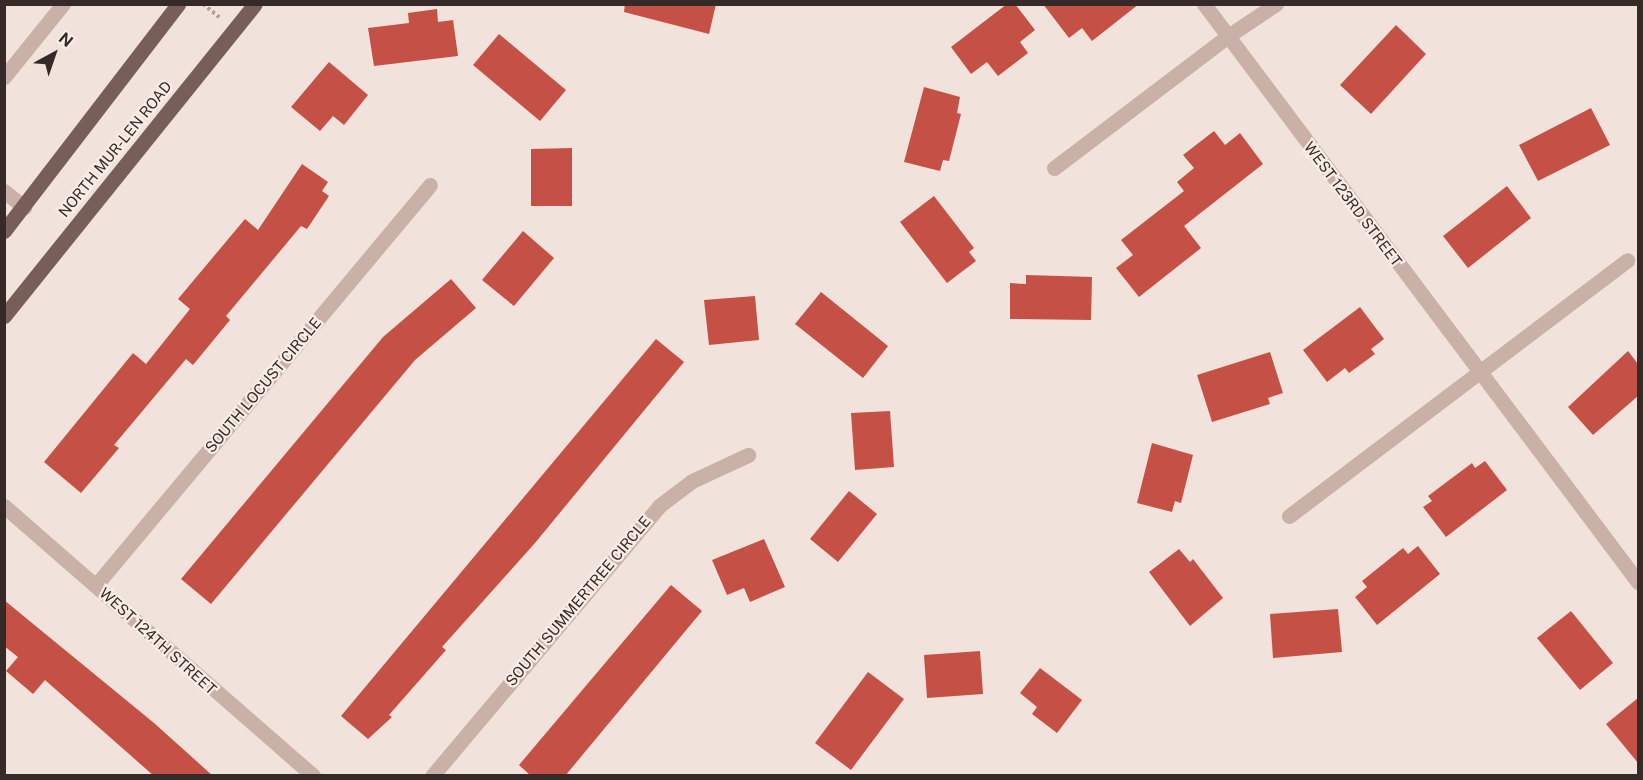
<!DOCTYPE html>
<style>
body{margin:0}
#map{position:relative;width:1643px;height:780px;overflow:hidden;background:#f1e3db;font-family:"Public Sans",sans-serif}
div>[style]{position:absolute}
.building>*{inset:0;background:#c55046}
.path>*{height:4px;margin-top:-2px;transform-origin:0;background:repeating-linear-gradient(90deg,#b59b91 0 3px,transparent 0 6px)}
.minor>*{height:15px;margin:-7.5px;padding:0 7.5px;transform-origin:7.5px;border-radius:7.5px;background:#c9b1a7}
.major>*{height:15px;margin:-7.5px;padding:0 7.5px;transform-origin:7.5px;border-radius:7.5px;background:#785e59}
span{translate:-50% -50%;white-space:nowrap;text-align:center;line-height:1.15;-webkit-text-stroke:4.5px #f9eee7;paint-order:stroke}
.street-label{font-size:15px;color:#362a28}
.frame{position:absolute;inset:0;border:6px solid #362a28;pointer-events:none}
.north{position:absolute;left:24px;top:24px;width:60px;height:60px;-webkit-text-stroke:4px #f9eee7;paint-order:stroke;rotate:40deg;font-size:16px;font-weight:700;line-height:24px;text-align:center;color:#362a28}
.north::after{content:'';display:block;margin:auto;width:21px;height:27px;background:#362a28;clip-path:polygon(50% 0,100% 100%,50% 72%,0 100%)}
</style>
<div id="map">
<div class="building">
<div style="clip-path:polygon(625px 4px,716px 4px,709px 34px,624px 12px)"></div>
<div style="clip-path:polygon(1007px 4px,1015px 4px,1035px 30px,1020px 42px,1028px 53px,998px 76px,987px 62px,971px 74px,951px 47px)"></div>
<div style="clip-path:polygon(1043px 4px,1139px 4px,1092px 41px,1082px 28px,1069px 38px)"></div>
<div style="clip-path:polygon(437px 9px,438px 22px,453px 20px,458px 56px,374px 66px,368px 28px,409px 23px,408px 13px)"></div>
<div style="clip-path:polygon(1396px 25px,1426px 54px,1371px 114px,1340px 85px)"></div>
<div style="clip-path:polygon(499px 34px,566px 90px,540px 121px,473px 65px)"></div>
<div style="clip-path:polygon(329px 62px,368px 95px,344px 125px,333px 116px,320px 131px,291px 107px)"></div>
<div style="clip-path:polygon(924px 87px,960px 97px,957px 113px,961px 114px,949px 161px,943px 160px,940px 171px,904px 162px)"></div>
<div style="clip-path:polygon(1591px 108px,1610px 145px,1538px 181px,1519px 145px)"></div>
<div style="clip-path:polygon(1214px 131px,1225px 145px,1240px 133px,1263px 164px,1184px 226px,1201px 248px,1139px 297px,1116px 268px,1133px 255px,1121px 240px,1184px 191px,1177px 182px,1194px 168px,1183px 155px)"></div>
<div style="clip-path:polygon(572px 148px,572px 206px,531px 206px,531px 149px)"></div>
<div style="clip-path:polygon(302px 164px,328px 182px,322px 191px,329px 196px,307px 229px,301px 226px,226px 316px,230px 320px,193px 365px,186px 359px,114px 445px,119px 448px,81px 493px,44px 462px,133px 353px,146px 364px,190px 309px,178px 299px,245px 219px,258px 230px)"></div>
<div style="clip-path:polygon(1507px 186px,1531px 218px,1468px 268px,1443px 236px)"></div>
<div style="clip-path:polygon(934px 196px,974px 248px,969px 252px,976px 261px,947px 283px,900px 222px)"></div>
<div style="clip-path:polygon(523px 231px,554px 258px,514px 306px,482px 280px)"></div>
<div style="clip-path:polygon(1026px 275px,1092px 277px,1091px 320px,1010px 319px,1010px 283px,1026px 284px)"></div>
<div style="clip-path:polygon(451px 279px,476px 308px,415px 360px,211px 604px,181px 579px,383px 337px)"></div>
<div style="clip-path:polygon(821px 292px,888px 346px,863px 378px,795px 324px)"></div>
<div style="clip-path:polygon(755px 296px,759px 340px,709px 345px,704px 300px)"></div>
<div style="clip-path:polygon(1360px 307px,1384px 339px,1371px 349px,1375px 354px,1349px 373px,1345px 368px,1327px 382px,1303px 350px)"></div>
<div style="clip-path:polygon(656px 339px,684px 362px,535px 543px,442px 647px,446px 650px,389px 715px,392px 717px,368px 739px,341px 716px)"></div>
<div style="clip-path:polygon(1628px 351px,1638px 364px,1638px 396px,1593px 435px,1568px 407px)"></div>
<div style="clip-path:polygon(1270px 352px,1283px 393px,1268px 398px,1270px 404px,1212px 422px,1197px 375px)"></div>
<div style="clip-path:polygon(890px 411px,894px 467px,855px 470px,851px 413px)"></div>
<div style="clip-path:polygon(1152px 443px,1193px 455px,1181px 503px,1175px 501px,1172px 512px,1137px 503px)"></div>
<div style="clip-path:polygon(1485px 461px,1507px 490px,1446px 537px,1423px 507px,1432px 501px,1428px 496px,1472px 463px,1475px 468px)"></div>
<div style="clip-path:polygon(849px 491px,877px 514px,838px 562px,810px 539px)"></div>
<div style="clip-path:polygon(764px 539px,785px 587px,750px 602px,744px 588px,727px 595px,712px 560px)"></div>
<div style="clip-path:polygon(1418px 546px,1440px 574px,1377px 625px,1355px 597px,1367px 587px,1362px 581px,1403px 548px,1408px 554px)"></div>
<div style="clip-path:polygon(1179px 549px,1190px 562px,1193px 559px,1223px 598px,1190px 626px,1149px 572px)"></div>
<div style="clip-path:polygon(671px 585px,702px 611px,565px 776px,531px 776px,519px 765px)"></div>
<div style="clip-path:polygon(4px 600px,154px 723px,213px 776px,154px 776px,45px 680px,33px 694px,6px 671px,18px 657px,4px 646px)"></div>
<div style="clip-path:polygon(1338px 609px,1342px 652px,1273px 658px,1270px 614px)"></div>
<div style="clip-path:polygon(1571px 611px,1613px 663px,1580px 690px,1537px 638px)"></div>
<div style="clip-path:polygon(980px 651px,983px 694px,927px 698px,924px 655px)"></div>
<div style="clip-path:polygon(1040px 668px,1082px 700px,1057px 733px,1032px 714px,1037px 707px,1020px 693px)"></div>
<div style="clip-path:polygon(868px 672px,904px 699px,851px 770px,815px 743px)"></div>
<div style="clip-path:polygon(1638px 698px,1638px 763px,1606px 724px)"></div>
</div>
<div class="path">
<div style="left:203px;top:4px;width:21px;rotate:39deg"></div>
</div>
<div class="minor">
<div style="left:1204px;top:4px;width:723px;rotate:53.1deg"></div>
<div style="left:4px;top:77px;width:94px;rotate:-51.1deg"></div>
<div style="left:1054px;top:168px;width:218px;rotate:-37.2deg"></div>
<div style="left:1228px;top:36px;width:58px;rotate:-33.7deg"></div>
<div style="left:4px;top:191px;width:26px;rotate:39deg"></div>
<div style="left:4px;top:506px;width:410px;rotate:41.1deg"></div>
<div style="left:1289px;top:516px;width:424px;rotate:-37.1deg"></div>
<div style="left:96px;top:585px;width:521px;rotate:-50.14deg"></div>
<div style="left:432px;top:776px;width:353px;rotate:-49.9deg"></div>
<div style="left:659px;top:506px;width:41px;rotate:-37.1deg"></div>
<div style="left:692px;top:481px;width:62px;rotate:-24.9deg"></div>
</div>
<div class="major">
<div style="left:4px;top:231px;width:286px;rotate:-52.5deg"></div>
<div style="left:4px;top:316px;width:400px;rotate:-51.2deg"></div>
</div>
<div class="street-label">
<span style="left:115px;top:149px;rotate:-51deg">NORTH MUR-LEN ROAD</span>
<span style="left:1353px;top:204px;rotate:53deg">WEST 123RD STREET</span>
<span style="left:263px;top:385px;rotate:-50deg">SOUTH LOCUST CIRCLE</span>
<span style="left:578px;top:601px;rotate:-50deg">SOUTH SUMMERTREE CIRCLE</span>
<span style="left:158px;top:641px;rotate:42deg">WEST 124TH STREET</span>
</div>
<div class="frame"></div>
<div class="north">N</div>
</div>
